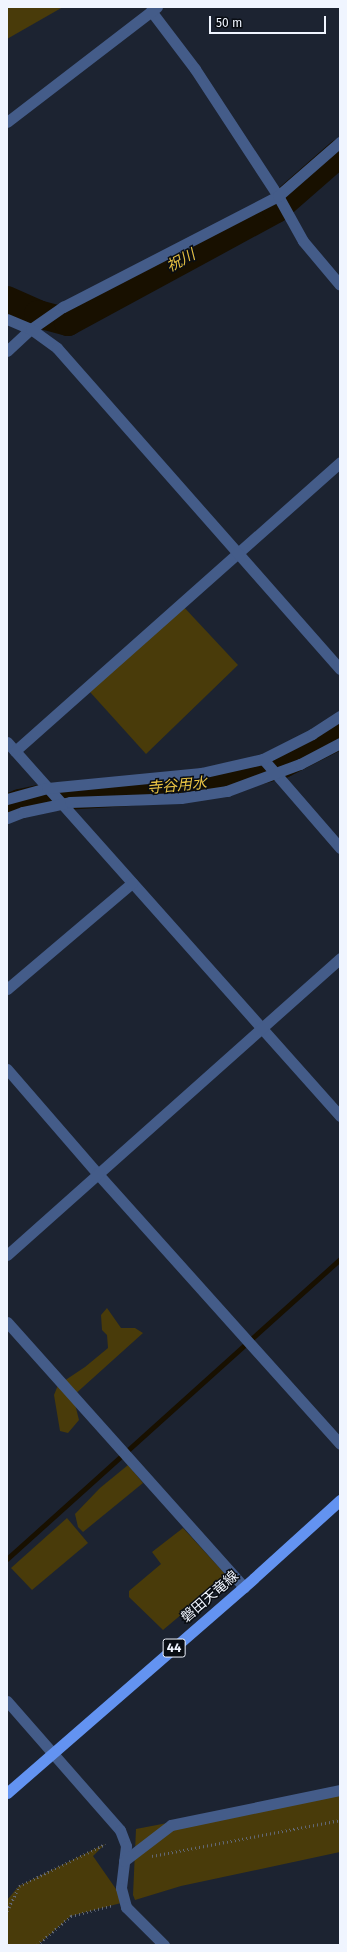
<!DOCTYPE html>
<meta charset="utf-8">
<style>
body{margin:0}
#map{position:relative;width:347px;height:1952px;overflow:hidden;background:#1c2331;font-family:"Fira Sans","Noto Sans JP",sans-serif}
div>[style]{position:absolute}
.green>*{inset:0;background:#493b0a}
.stream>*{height:4.5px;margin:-2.25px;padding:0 2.25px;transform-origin:2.25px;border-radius:2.25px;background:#181000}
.river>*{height:28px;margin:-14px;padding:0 14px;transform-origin:14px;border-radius:14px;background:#181000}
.path>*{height:2.5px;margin-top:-1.25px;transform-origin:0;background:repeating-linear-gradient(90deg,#626875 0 1px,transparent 0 4px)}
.minor>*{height:11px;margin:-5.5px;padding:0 5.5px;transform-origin:5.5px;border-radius:5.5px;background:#445c89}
.tertiary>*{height:11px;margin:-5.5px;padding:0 5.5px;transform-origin:5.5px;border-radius:5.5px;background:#445c89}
.primary>*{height:11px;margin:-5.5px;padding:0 5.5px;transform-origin:5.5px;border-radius:5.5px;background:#6393f1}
span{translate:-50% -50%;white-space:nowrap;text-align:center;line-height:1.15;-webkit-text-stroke:3px #090d13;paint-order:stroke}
.shield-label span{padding:1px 3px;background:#090d13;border:1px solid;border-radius:3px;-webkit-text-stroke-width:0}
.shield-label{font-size:13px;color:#f0f5ff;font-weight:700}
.street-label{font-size:14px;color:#f0f5ff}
.water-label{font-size:15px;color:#e6c042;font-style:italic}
.frame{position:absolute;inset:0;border:8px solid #f0f5ff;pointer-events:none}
.scale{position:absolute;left:209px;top:16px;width:117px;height:18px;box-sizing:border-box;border:2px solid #f0f5ff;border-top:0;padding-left:5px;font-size:12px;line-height:14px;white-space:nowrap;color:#f0f5ff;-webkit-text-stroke:3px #090d13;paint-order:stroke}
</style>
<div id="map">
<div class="green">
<div style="clip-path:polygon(7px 7px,63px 7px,7px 39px)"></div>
<div style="clip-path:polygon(181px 604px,238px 665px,146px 754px,90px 692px)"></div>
<div style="clip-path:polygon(107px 1308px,121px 1328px,135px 1328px,143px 1333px,73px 1396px,79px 1420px,68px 1433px,60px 1431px,54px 1395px,58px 1385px,85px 1367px,108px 1348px,107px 1335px,102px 1330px,101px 1315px)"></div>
<div style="clip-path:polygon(128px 1465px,143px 1483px,83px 1532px,78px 1527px,75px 1514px,100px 1488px)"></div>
<div style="clip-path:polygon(67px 1518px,88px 1543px,32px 1590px,11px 1568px)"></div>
<div style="clip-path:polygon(183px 1528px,227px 1576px,163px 1630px,129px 1597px,129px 1591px,161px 1564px,152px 1552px)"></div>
<div style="clip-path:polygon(340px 1790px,340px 1852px,181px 1886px,135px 1900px,133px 1895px,136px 1829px)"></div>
<div style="clip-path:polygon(105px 1844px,93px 1856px,125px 1902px,71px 1916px,38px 1945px,7px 1945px,7px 1900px,19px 1886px)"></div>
</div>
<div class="stream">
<div style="left:7px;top:1559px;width:448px;rotate:-42deg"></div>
</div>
<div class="river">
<div style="left:7px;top:300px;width:34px;rotate:24deg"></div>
<div style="left:38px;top:314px;width:31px;rotate:15deg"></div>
<div style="left:68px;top:322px;width:237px;rotate:-28.5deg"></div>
<div style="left:276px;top:209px;width:85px;rotate:-41.2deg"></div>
<div style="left:7px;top:808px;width:14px;rotate:-21deg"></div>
<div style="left:20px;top:803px;width:29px;rotate:-12deg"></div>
<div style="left:48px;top:797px;width:80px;rotate:-3.6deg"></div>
<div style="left:128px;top:792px;width:83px;rotate:-5.5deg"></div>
<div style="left:211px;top:784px;width:75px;rotate:-15.5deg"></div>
<div style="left:283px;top:764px;width:64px;rotate:-27deg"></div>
</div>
<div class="path">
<div style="left:152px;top:1856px;width:191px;rotate:-10.8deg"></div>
<div style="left:7px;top:1911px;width:28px;rotate:-64deg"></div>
<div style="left:19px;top:1886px;width:96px;rotate:-26deg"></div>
<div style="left:37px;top:1945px;width:45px;rotate:-40.5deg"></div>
<div style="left:71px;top:1916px;width:43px;rotate:-14.7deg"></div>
</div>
<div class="minor">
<div style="left:151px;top:11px;width:73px;rotate:52.8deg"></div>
<div style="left:195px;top:69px;width:152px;rotate:56.8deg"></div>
<div style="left:278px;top:196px;width:51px;rotate:60.9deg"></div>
<div style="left:303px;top:241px;width:57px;rotate:49.9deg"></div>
<div style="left:7px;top:122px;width:189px;rotate:-37.5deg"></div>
<div style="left:7px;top:351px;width:33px;rotate:-43deg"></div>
<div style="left:31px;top:329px;width:39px;rotate:-35deg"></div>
<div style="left:63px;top:307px;width:242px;rotate:-27.3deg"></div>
<div style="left:278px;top:196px;width:82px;rotate:-41.1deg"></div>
<div style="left:7px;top:742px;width:501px;rotate:48.32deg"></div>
<div style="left:15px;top:751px;width:435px;rotate:-41.6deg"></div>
<div style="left:263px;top:759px;width:118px;rotate:49.1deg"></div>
<div style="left:7px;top:818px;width:17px;rotate:-21deg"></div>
<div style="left:23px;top:812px;width:48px;rotate:-12deg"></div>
<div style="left:70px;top:802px;width:111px;rotate:-2.1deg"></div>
<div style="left:181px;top:798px;width:47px;rotate:-8.7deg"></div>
<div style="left:227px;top:791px;width:78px;rotate:-20.3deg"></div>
<div style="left:300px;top:764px;width:45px;rotate:-27.7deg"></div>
<div style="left:7px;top:989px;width:164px;rotate:-40.3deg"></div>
<div style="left:7px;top:1069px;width:138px;rotate:49.1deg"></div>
<div style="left:97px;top:1173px;width:364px;rotate:48.1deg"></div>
<div style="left:7px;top:1255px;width:446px;rotate:-41.7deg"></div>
<div style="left:7px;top:1322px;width:356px;rotate:48.2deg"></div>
<div style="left:7px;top:1701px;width:171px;rotate:48.8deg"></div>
<div style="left:120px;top:1830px;width:17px;rotate:69deg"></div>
<div style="left:126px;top:1846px;width:42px;rotate:96.8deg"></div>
<div style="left:121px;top:1888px;width:20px;rotate:75deg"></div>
<div style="left:126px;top:1907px;width:54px;rotate:45deg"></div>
<div style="left:124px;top:1861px;width:59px;rotate:-37.5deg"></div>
<div style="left:171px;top:1825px;width:173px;rotate:-11.7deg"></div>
</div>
<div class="tertiary">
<div style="left:7px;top:319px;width:26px;rotate:23deg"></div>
<div style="left:31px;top:329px;width:32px;rotate:36deg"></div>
<div style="left:57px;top:348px;width:428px;rotate:48.6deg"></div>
<div style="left:7px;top:799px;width:41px;rotate:-15.4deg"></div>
<div style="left:47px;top:788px;width:155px;rotate:-5.6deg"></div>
<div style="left:201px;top:773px;width:64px;rotate:-12.7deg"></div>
<div style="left:263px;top:759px;width:55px;rotate:-27deg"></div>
<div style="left:312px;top:734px;width:33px;rotate:-33deg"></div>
</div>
<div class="primary">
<div style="left:7px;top:1793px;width:327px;rotate:-41deg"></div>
<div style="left:254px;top:1578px;width:116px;rotate:-42.2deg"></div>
</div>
<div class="shield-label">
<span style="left:174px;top:1648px">44</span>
</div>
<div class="street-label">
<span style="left:210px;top:1597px;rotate:-41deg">磐田天竜線</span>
</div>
<div class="water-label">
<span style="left:181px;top:261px;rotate:-28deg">祝川</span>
<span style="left:177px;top:786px;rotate:-5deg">寺谷用水</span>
</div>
<div class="frame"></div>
<div class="scale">50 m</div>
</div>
